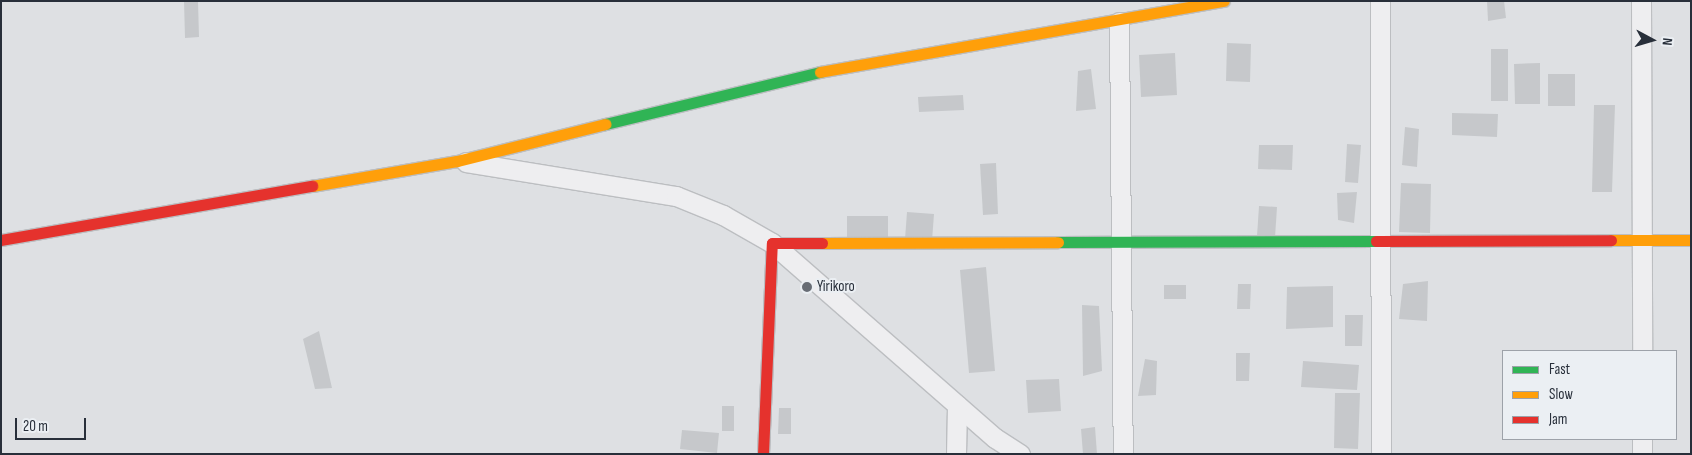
<!DOCTYPE html>
<style>
body{margin:0}
#map{position:relative;width:1692px;height:455px;overflow:hidden;background:#dee0e3;font-family:"Sofia Sans Condensed",sans-serif}
div>[style]{position:absolute}
.building>*{inset:0;background:#c6c8cb}
.roads{filter:drop-shadow(1px 0 #bcbec1) drop-shadow(-1px 0 #bcbec1) drop-shadow(0 1px #bcbec1) drop-shadow(0 -1px #bcbec1)}
.street>*{height:19px;margin:-9.5px;padding:0 9.5px;transform-origin:9.5px;border-radius:9.5px;background:#eeeef0}
.fast>*{height:11px;margin:-5.5px;padding:0 5.5px;transform-origin:5.5px;border-radius:5.5px;background:#30b455}
.slow>*{height:11px;margin:-5.5px;padding:0 5.5px;transform-origin:5.5px;border-radius:5.5px;background:#ff9f0a}
.jam>*{height:11px;margin:-5.5px;padding:0 5.5px;transform-origin:5.5px;border-radius:5.5px;background:#e5322d}
.dots>*{width:14px;height:14px;translate:-50% -50%;box-sizing:border-box;border:2px solid #ebeff3;border-radius:50%}
span{translate:-50% -50%;white-space:nowrap;text-align:center;line-height:1.15;-webkit-text-stroke:4px #ebeff3;paint-order:stroke}
.poi-label{font-size:15px;color:#282f3a}
.left{translate:0 -50%;text-align:left}
.frame{position:absolute;inset:0;border:2px solid #282f3a;pointer-events:none}
.legend{position:absolute;left:1502px;top:350px;width:175px;height:90px;box-sizing:border-box;background:#ebeff3;border:1px solid #9da2a9;margin:0;padding:6px 9px;list-style:none;font-size:15px;color:#282f3a}
.legend li{display:flex;align-items:center;gap:10px;height:25px}
.legend b{width:25px;border:1px solid #9da2a9}
.north{position:absolute;left:1627px;top:15px;width:50px;height:50px;-webkit-text-stroke:4px #ebeff3;paint-order:stroke;rotate:96deg;font-size:14px;font-weight:700;line-height:20px;text-align:center;color:#282f3a}
.north::after{content:'';display:block;margin:auto;width:18px;height:22px;background:#282f3a;clip-path:polygon(50% 0,100% 100%,50% 72%,0 100%)}
.scale{position:absolute;left:15px;top:418px;width:71px;height:22px;box-sizing:border-box;border:2px solid #282f3a;border-top:0;padding-left:6px;font-size:15px;line-height:18px;white-space:nowrap;color:#282f3a;-webkit-text-stroke:4px #ebeff3;paint-order:stroke}
</style>
<div id="map">
<div class="building">
<div style="clip-path:polygon(184px 1px,198px 1px,199px 37px,185px 38px)"></div>
<div style="clip-path:polygon(1487px 1px,1504px 1px,1506px 18px,1488px 21px)"></div>
<div style="clip-path:polygon(1227px 43px,1251px 44px,1250px 82px,1226px 81px)"></div>
<div style="clip-path:polygon(1491px 49px,1508px 49px,1508px 101px,1491px 101px)"></div>
<div style="clip-path:polygon(1175px 53px,1177px 95px,1141px 97px,1139px 55px)"></div>
<div style="clip-path:polygon(1540px 63px,1540px 104px,1515px 104px,1514px 64px)"></div>
<div style="clip-path:polygon(1091px 69px,1096px 109px,1076px 111px,1078px 71px)"></div>
<div style="clip-path:polygon(1548px 74px,1575px 74px,1575px 106px,1548px 106px)"></div>
<div style="clip-path:polygon(963px 95px,964px 110px,919px 112px,918px 97px)"></div>
<div style="clip-path:polygon(1594px 105px,1615px 105px,1612px 192px,1592px 192px)"></div>
<div style="clip-path:polygon(1452px 113px,1498px 114px,1497px 137px,1452px 135px)"></div>
<div style="clip-path:polygon(1405px 127px,1419px 129px,1417px 167px,1402px 165px)"></div>
<div style="clip-path:polygon(1347px 144px,1361px 145px,1358px 183px,1345px 182px)"></div>
<div style="clip-path:polygon(1259px 145px,1293px 145px,1292px 170px,1258px 169px)"></div>
<div style="clip-path:polygon(996px 163px,998px 214px,983px 215px,980px 164px)"></div>
<div style="clip-path:polygon(1401px 183px,1431px 184px,1430px 233px,1399px 232px)"></div>
<div style="clip-path:polygon(1357px 192px,1354px 223px,1338px 220px,1337px 193px)"></div>
<div style="clip-path:polygon(1259px 206px,1277px 207px,1275px 238px,1257px 236px)"></div>
<div style="clip-path:polygon(907px 212px,934px 214px,932px 241px,905px 239px)"></div>
<div style="clip-path:polygon(847px 216px,888px 216px,888px 240px,847px 241px)"></div>
<div style="clip-path:polygon(986px 267px,995px 371px,969px 373px,960px 270px)"></div>
<div style="clip-path:polygon(1428px 281px,1427px 321px,1399px 319px,1403px 284px)"></div>
<div style="clip-path:polygon(1238px 284px,1251px 284px,1250px 309px,1237px 309px)"></div>
<div style="clip-path:polygon(1164px 285px,1186px 285px,1186px 299px,1164px 299px)"></div>
<div style="clip-path:polygon(1333px 286px,1333px 327px,1286px 329px,1287px 287px)"></div>
<div style="clip-path:polygon(1082px 305px,1099px 306px,1102px 371px,1083px 376px)"></div>
<div style="clip-path:polygon(1345px 315px,1363px 315px,1362px 346px,1345px 346px)"></div>
<div style="clip-path:polygon(319px 331px,332px 388px,315px 389px,303px 339px)"></div>
<div style="clip-path:polygon(1236px 353px,1250px 353px,1249px 381px,1236px 381px)"></div>
<div style="clip-path:polygon(1145px 359px,1157px 361px,1156px 395px,1138px 396px)"></div>
<div style="clip-path:polygon(1303px 361px,1359px 365px,1357px 390px,1301px 387px)"></div>
<div style="clip-path:polygon(1059px 379px,1061px 411px,1028px 413px,1026px 380px)"></div>
<div style="clip-path:polygon(1335px 393px,1360px 393px,1358px 449px,1334px 448px)"></div>
<div style="clip-path:polygon(722px 406px,734px 406px,734px 431px,722px 431px)"></div>
<div style="clip-path:polygon(779px 408px,791px 408px,791px 434px,778px 434px)"></div>
<div style="clip-path:polygon(1095px 427px,1097px 454px,1083px 454px,1081px 429px)"></div>
<div style="clip-path:polygon(682px 430px,719px 433px,717px 453px,680px 449px)"></div>
</div>
<div class="roads">
<div class="street">
<div style="left:1380px;top:1px;width:453px;rotate:89.9deg"></div>
<div style="left:1641px;top:1px;width:350px;rotate:89.8deg"></div>
<div style="left:1119px;top:22px;width:432px;rotate:89.5deg"></div>
<div style="left:466px;top:162px;width:213px;rotate:9.2deg"></div>
<div style="left:676px;top:196px;width:51px;rotate:22deg"></div>
<div style="left:723px;top:215px;width:56px;rotate:29.7deg"></div>
<div style="left:772px;top:243px;width:296px;rotate:41.2deg"></div>
<div style="left:995px;top:438px;width:30px;rotate:33deg"></div>
<div style="left:1642px;top:439px;width:15px;rotate:90deg"></div>
<div style="left:956px;top:454px;width:49px;rotate:-88.8deg"></div>
</div>
<div class="fast">
<div style="left:605px;top:124px;width:221px;rotate:-13.6deg"></div>
<div style="left:1058px;top:242px;width:318px;rotate:-0.2deg"></div>
</div>
<div class="slow">
<div style="left:820px;top:72px;width:410px;rotate:-10deg"></div>
<div style="left:312px;top:186px;width:147px;rotate:-9.8deg"></div>
<div style="left:457px;top:161px;width:153px;rotate:-14deg"></div>
<div style="left:1611px;top:240px;width:80px"></div>
<div style="left:822px;top:243px;width:236px;rotate:-0.2deg"></div>
</div>
<div class="jam">
<div style="left:1px;top:240px;width:316px;rotate:-9.9deg"></div>
<div style="left:1376px;top:241px;width:235px;rotate:-0.2deg"></div>
<div style="left:763px;top:454px;width:211px;rotate:-87.6deg"></div>
<div style="left:772px;top:243px;width:50px"></div>
</div>
</div>
<div class="dots">
<div style="left:807px;top:287px;background:#686d75"></div>
</div>
<div class="poi-label">
<span class="left" style="left:817px;top:287px">Yirikoro</span>
</div>
<div class="frame"></div>
<ul class="legend">
<li><b style="height:6px;background:#30b455"></b>Fast</li>
<li><b style="height:6px;background:#ff9f0a"></b>Slow</li>
<li><b style="height:6px;background:#e5322d"></b>Jam</li>
</ul>
<div class="north">N</div>
<div class="scale">20 m</div>
</div>
